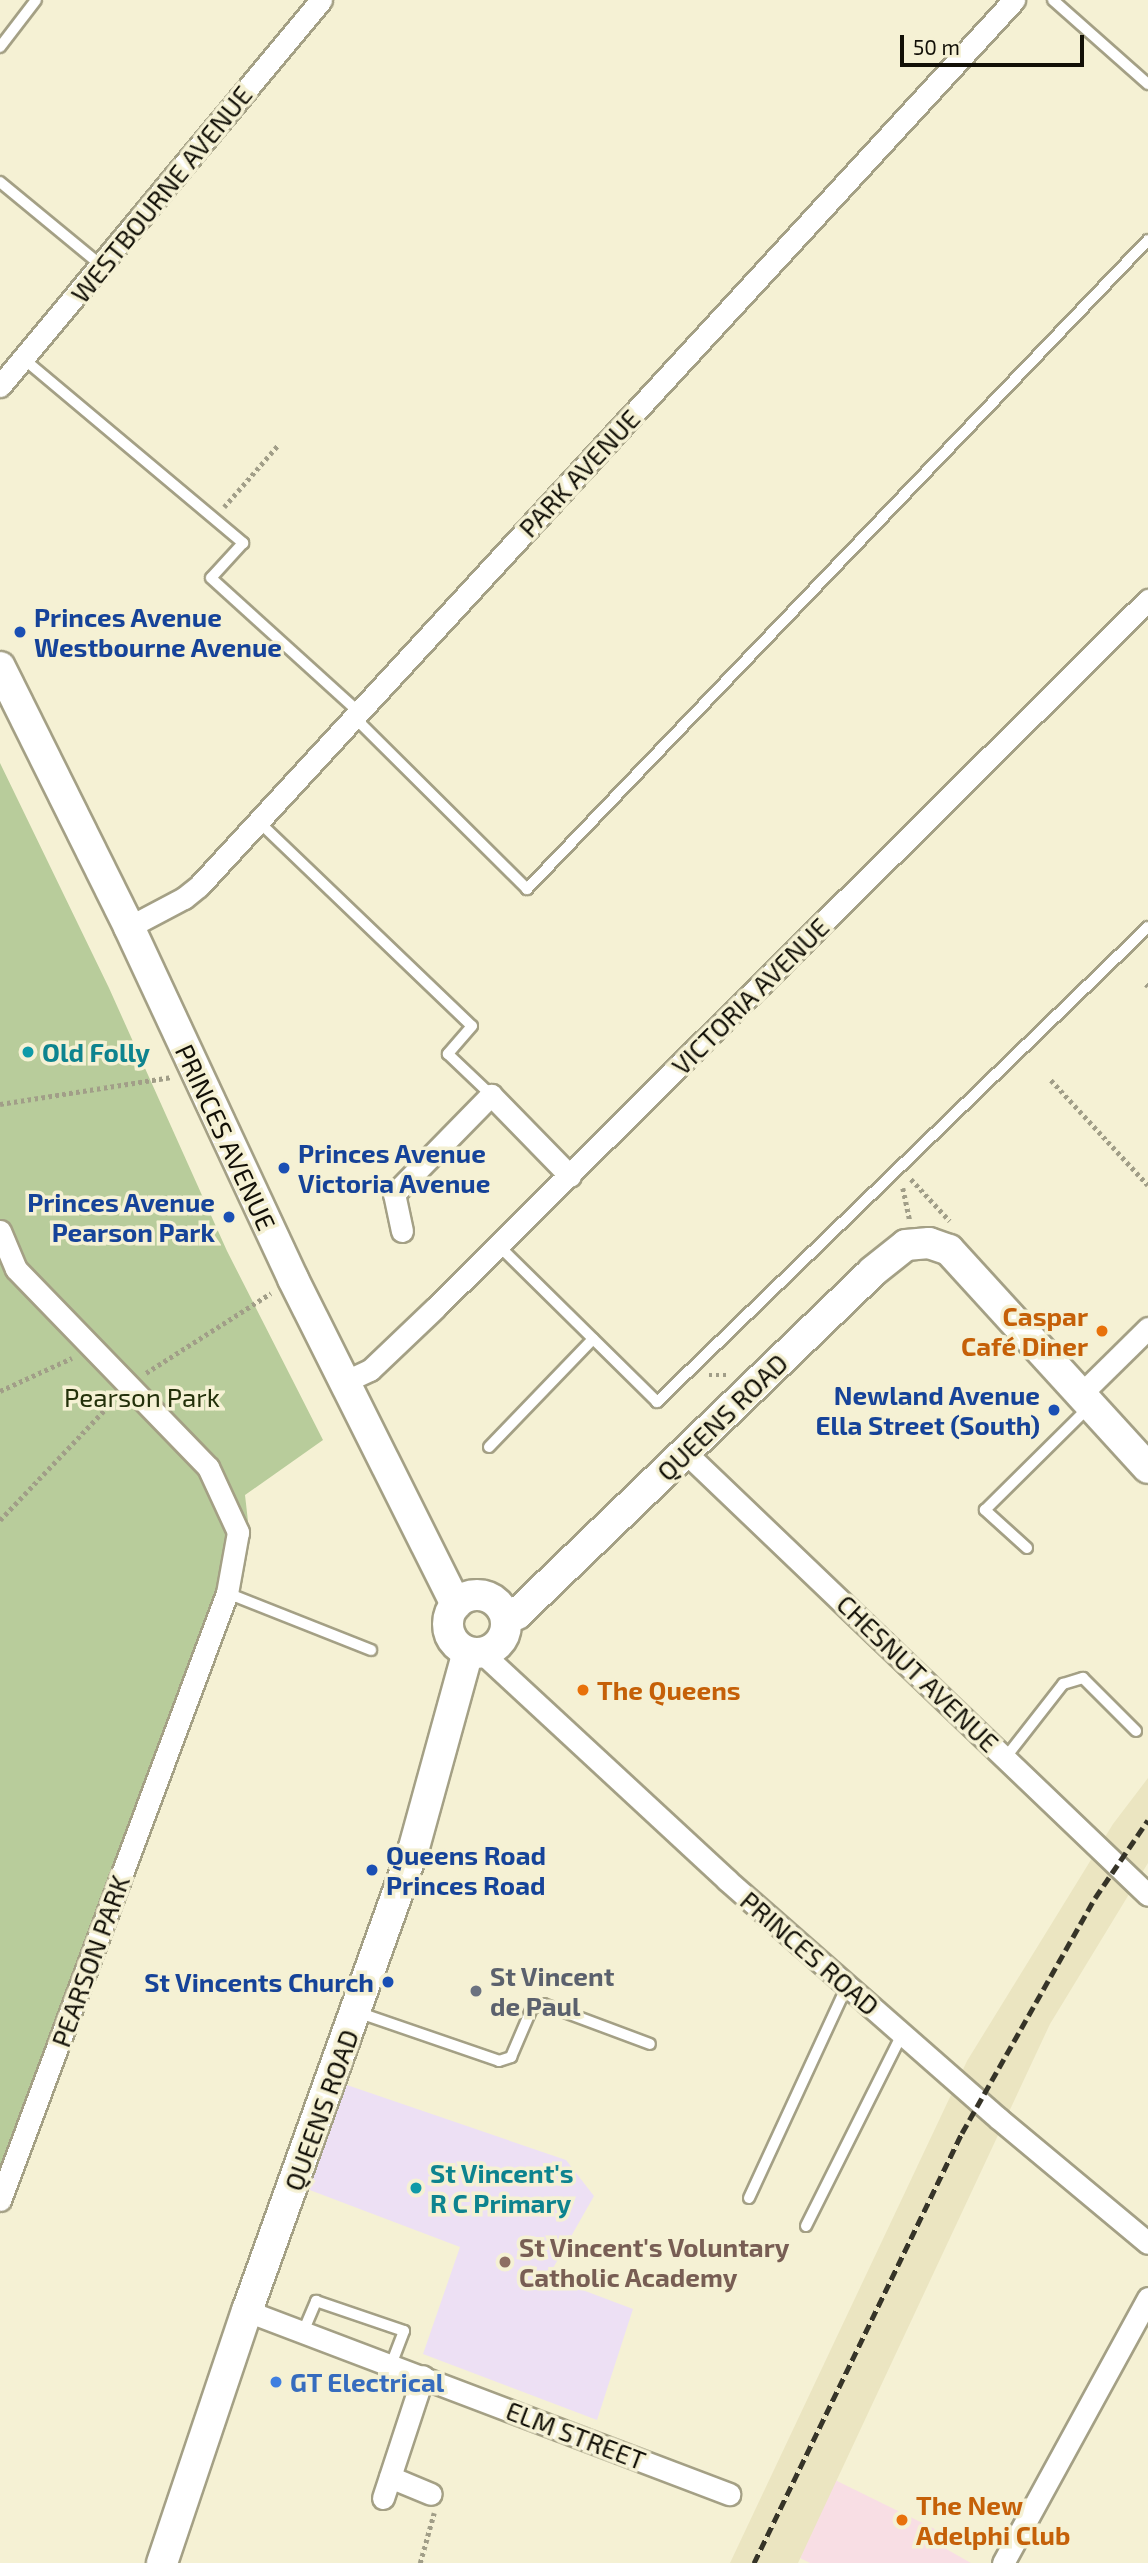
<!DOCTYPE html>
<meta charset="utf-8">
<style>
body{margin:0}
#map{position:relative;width:1148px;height:2563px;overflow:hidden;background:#f5f1d4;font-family:"Exo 2",sans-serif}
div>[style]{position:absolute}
.commercial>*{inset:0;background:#f8dee4}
.built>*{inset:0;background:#ebe5c1}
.education>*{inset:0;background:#ede0f4}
.green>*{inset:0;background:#b8cc9b}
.path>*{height:4.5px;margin-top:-2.25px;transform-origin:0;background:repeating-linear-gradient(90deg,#a19e88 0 3.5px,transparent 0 7px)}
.roads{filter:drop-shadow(2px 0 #a4a085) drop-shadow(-2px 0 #a4a085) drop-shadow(0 2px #a4a085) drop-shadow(0 -2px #a4a085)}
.lane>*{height:10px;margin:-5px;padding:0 5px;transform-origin:5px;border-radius:5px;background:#fff}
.street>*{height:21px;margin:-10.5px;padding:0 10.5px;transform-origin:10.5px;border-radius:10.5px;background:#fff}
.secondary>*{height:30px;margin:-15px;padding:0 15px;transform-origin:15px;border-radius:15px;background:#fff}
.secondary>.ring{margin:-15px;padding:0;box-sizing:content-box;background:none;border:30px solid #fff;border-radius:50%}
.rail>*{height:5px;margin-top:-2.5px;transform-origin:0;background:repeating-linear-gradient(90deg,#363428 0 10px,transparent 0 15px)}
.dots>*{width:19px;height:19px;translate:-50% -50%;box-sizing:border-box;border:4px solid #f5f1d4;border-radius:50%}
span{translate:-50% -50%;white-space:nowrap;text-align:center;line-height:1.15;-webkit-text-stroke:7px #f5f1d4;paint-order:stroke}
.street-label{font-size:26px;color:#121007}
.transit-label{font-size:26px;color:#164399;font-weight:700}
.left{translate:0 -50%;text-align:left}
.right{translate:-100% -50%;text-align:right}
.culture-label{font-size:26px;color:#0d838f;font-weight:700}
.food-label{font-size:26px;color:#c56008;font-weight:700}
.park-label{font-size:26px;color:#23300a}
.worship-label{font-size:26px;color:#5b616d;font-weight:700}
.education-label{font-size:26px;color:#785e54;font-weight:700}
.shop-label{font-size:26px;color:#366cbe;font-weight:700}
.scale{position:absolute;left:900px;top:35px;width:184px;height:32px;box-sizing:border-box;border:4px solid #121007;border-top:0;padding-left:9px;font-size:21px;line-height:24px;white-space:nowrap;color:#121007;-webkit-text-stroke:5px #f5f1d4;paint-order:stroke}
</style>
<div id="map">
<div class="commercial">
<div style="clip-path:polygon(835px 2480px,947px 2535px,941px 2546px,971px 2563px,810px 2563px,800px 2558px)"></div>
</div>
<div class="built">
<div style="clip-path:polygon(1148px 1778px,1148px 1863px,1050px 2024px,798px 2563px,730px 2563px,967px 2061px,1113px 1824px)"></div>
</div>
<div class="education">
<div style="clip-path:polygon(344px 2084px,566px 2160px,594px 2196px,548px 2277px,633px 2309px,597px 2420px,423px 2354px,460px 2247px,307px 2189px)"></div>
</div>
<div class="green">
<div style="clip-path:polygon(0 763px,109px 988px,227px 1251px,323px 1440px,245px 1495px,249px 1530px,0 2206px)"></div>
</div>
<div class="path">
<div style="left:224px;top:507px;width:82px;rotate:-48.9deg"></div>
<div style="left:1146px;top:984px;width:3px;rotate:45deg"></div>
<div style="left:1051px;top:1080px;width:143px;rotate:47.3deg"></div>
<div style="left:0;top:1104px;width:174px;rotate:-8.9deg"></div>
<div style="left:911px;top:1179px;width:57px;rotate:47.1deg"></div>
<div style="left:903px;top:1188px;width:34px;rotate:78deg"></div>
<div style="left:146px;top:1373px;width:148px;rotate:-32.6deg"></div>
<div style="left:709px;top:1375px;width:19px"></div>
<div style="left:0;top:1391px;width:79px;rotate:-24.6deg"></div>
<div style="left:0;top:1520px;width:164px;rotate:-46.5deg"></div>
<div style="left:420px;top:2563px;width:52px;rotate:-74.4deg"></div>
</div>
<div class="roads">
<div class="lane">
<div style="left:1053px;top:0;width:127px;rotate:41.5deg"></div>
<div style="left:0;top:47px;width:59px;rotate:-52.5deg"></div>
<div style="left:0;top:182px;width:132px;rotate:39.5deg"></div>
<div style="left:25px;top:360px;width:285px;rotate:40deg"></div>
<div style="left:243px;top:543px;width:47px;rotate:132.4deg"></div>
<div style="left:211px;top:578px;width:200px;rotate:42.2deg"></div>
<div style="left:354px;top:717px;width:244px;rotate:44.8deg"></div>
<div style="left:527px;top:889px;width:898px;rotate:-46.26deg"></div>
<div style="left:258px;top:821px;width:296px;rotate:43.8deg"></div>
<div style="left:472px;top:1026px;width:37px;rotate:131deg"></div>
<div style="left:448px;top:1054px;width:59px;rotate:43.6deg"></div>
<div style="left:499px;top:1246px;width:222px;rotate:44.6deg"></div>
<div style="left:657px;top:1402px;width:683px;rotate:-44.05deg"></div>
<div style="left:489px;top:1447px;width:150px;rotate:-46.1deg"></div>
<div style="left:1027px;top:1548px;width:57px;rotate:-137.9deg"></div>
<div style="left:985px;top:1510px;width:146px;rotate:-44.7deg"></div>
<div style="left:227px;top:1593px;width:155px;rotate:21.6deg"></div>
<div style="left:1006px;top:1757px;width:93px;rotate:-52deg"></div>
<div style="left:1063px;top:1684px;width:21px;rotate:-17deg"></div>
<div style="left:1083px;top:1678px;width:75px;rotate:45deg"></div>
<div style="left:357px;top:2012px;width:150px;rotate:19deg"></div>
<div style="left:499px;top:2061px;width:13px;rotate:-18deg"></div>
<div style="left:511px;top:2057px;width:53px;rotate:-66.8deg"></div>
<div style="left:532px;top:2008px;width:12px;rotate:-20deg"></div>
<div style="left:543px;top:2004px;width:114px;rotate:20.5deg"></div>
<div style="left:749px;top:2198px;width:234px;rotate:-65.2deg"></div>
<div style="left:806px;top:2226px;width:215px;rotate:-63.4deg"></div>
<div style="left:303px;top:2332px;width:34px;rotate:-67deg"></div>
<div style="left:316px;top:2301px;width:93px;rotate:18.8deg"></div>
<div style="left:404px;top:2331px;width:36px;rotate:111deg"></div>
</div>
<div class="street">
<div style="left:0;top:386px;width:502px;rotate:-50.25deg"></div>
<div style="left:129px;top:927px;width:62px;rotate:-27.8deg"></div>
<div style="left:184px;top:898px;width:19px;rotate:-39deg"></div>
<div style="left:199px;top:886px;width:1204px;rotate:-47.39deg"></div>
<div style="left:0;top:1231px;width:41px;rotate:67.2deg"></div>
<div style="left:16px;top:1269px;width:276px;rotate:45.9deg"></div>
<div style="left:208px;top:1467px;width:72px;rotate:65.2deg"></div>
<div style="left:238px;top:1532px;width:62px;rotate:100.2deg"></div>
<div style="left:227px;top:1593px;width:648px;rotate:110.5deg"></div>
<div style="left:402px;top:1231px;width:38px;rotate:-102deg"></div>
<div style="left:394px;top:1194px;width:139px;rotate:-45.6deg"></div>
<div style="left:491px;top:1095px;width:113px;rotate:45.7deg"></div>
<div style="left:344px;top:1382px;width:29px;rotate:-25deg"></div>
<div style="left:370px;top:1370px;width:90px;rotate:-43.6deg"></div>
<div style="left:435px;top:1308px;width:1005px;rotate:-44.8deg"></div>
<div style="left:1081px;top:1394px;width:94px;rotate:-44.6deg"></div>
<div style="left:686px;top:1453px;width:639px;rotate:43.73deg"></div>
<div style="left:482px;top:1653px;width:334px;rotate:42.8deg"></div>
<div style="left:727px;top:1880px;width:361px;rotate:41.3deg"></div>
<div style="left:998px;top:2118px;width:195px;rotate:39.8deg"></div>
<div style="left:247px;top:2311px;width:516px;rotate:20.79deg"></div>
<div style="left:390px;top:2477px;width:44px;rotate:22.5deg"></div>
<div style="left:383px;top:2498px;width:128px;rotate:-71.8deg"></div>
<div style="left:1003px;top:2563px;width:302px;rotate:-61.3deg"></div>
</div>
<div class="secondary">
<div style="left:0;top:667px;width:290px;rotate:63.6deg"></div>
<div style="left:129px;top:927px;width:388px;rotate:65deg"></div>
<div style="left:293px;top:1279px;width:364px;rotate:63.4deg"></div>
<div class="ring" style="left:448px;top:1595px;width:28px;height:28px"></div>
<div style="left:506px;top:1619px;width:12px;rotate:-24deg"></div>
<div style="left:517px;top:1614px;width:493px;rotate:-43.9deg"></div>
<div style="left:872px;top:1272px;width:43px;rotate:-38.5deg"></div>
<div style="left:906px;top:1245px;width:23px;rotate:-5deg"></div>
<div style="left:929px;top:1243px;width:21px;rotate:19deg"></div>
<div style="left:949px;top:1250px;width:295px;rotate:47.6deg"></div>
<div style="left:162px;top:2563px;width:266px;rotate:-71.4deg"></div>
<div style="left:247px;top:2311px;width:489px;rotate:-70.2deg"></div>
<div style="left:413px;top:1851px;width:206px;rotate:-74.6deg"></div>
</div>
</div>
<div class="rail">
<div style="left:754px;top:2563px;width:478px;rotate:-64.2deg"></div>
<div style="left:962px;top:2133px;width:270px;rotate:-60.5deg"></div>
<div style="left:1095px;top:1898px;width:94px;rotate:-55.8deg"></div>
</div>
<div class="dots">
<div style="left:20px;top:632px;background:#1a4fb4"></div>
<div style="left:28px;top:1052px;background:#0f9aa8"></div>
<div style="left:284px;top:1168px;background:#1a4fb4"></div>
<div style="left:229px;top:1217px;background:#1a4fb4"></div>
<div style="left:1102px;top:1331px;background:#e8710a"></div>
<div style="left:1054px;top:1410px;background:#1a4fb4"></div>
<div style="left:583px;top:1690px;background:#e8710a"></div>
<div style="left:372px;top:1870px;background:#1a4fb4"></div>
<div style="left:388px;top:1982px;background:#1a4fb4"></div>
<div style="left:476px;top:1991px;background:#6b7280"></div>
<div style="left:416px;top:2188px;background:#0f9aa8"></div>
<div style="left:505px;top:2262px;background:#8d6e63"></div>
<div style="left:276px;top:2382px;background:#3f7fe0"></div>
<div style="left:902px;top:2520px;background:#e8710a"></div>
</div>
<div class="street-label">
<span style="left:161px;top:194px;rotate:-51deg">WESTBOURNE AVENUE</span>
<span style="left:579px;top:473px;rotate:-47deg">PARK AVENUE</span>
<span style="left:750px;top:996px;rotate:-45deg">VICTORIA AVENUE</span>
<span style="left:226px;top:1137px;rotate:65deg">PRINCES AVENUE</span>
<span style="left:722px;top:1417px;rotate:-44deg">QUEENS ROAD</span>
<span style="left:918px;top:1673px;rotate:44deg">CHESNUT AVENUE</span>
<span style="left:810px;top:1953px;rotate:41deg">PRINCES ROAD</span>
<span style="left:90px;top:1961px;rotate:-70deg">PEARSON PARK</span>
<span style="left:321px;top:2110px;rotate:-70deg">QUEENS ROAD</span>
<span style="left:576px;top:2435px;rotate:21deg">ELM STREET</span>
</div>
<div class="transit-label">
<span class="left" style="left:34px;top:632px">Princes Avenue<br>Westbourne Avenue</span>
<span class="left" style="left:298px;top:1168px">Princes Avenue<br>Victoria Avenue</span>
<span class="right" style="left:215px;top:1217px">Princes Avenue<br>Pearson Park</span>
<span class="right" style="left:1040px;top:1410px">Newland Avenue<br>Ella Street (South)</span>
<span class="left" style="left:386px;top:1870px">Queens Road<br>Princes Road</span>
<span class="right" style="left:374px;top:1982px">St Vincents Church</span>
</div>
<div class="culture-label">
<span class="left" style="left:42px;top:1052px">Old Folly</span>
<span class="left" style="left:430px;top:2188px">St Vincent's<br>R C Primary</span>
</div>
<div class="food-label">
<span class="right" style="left:1088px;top:1331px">Caspar<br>Café Diner</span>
<span class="left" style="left:597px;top:1690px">The Queens</span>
<span class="left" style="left:916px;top:2520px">The New<br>Adelphi Club</span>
</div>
<div class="park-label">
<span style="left:142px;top:1397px">Pearson Park</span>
</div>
<div class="worship-label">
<span class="left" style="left:490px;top:1991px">St Vincent<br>de Paul</span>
</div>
<div class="education-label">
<span class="left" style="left:519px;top:2262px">St Vincent's Voluntary<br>Catholic Academy</span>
</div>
<div class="shop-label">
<span class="left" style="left:290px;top:2382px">GT Electrical</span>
</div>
<div class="scale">50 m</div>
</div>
